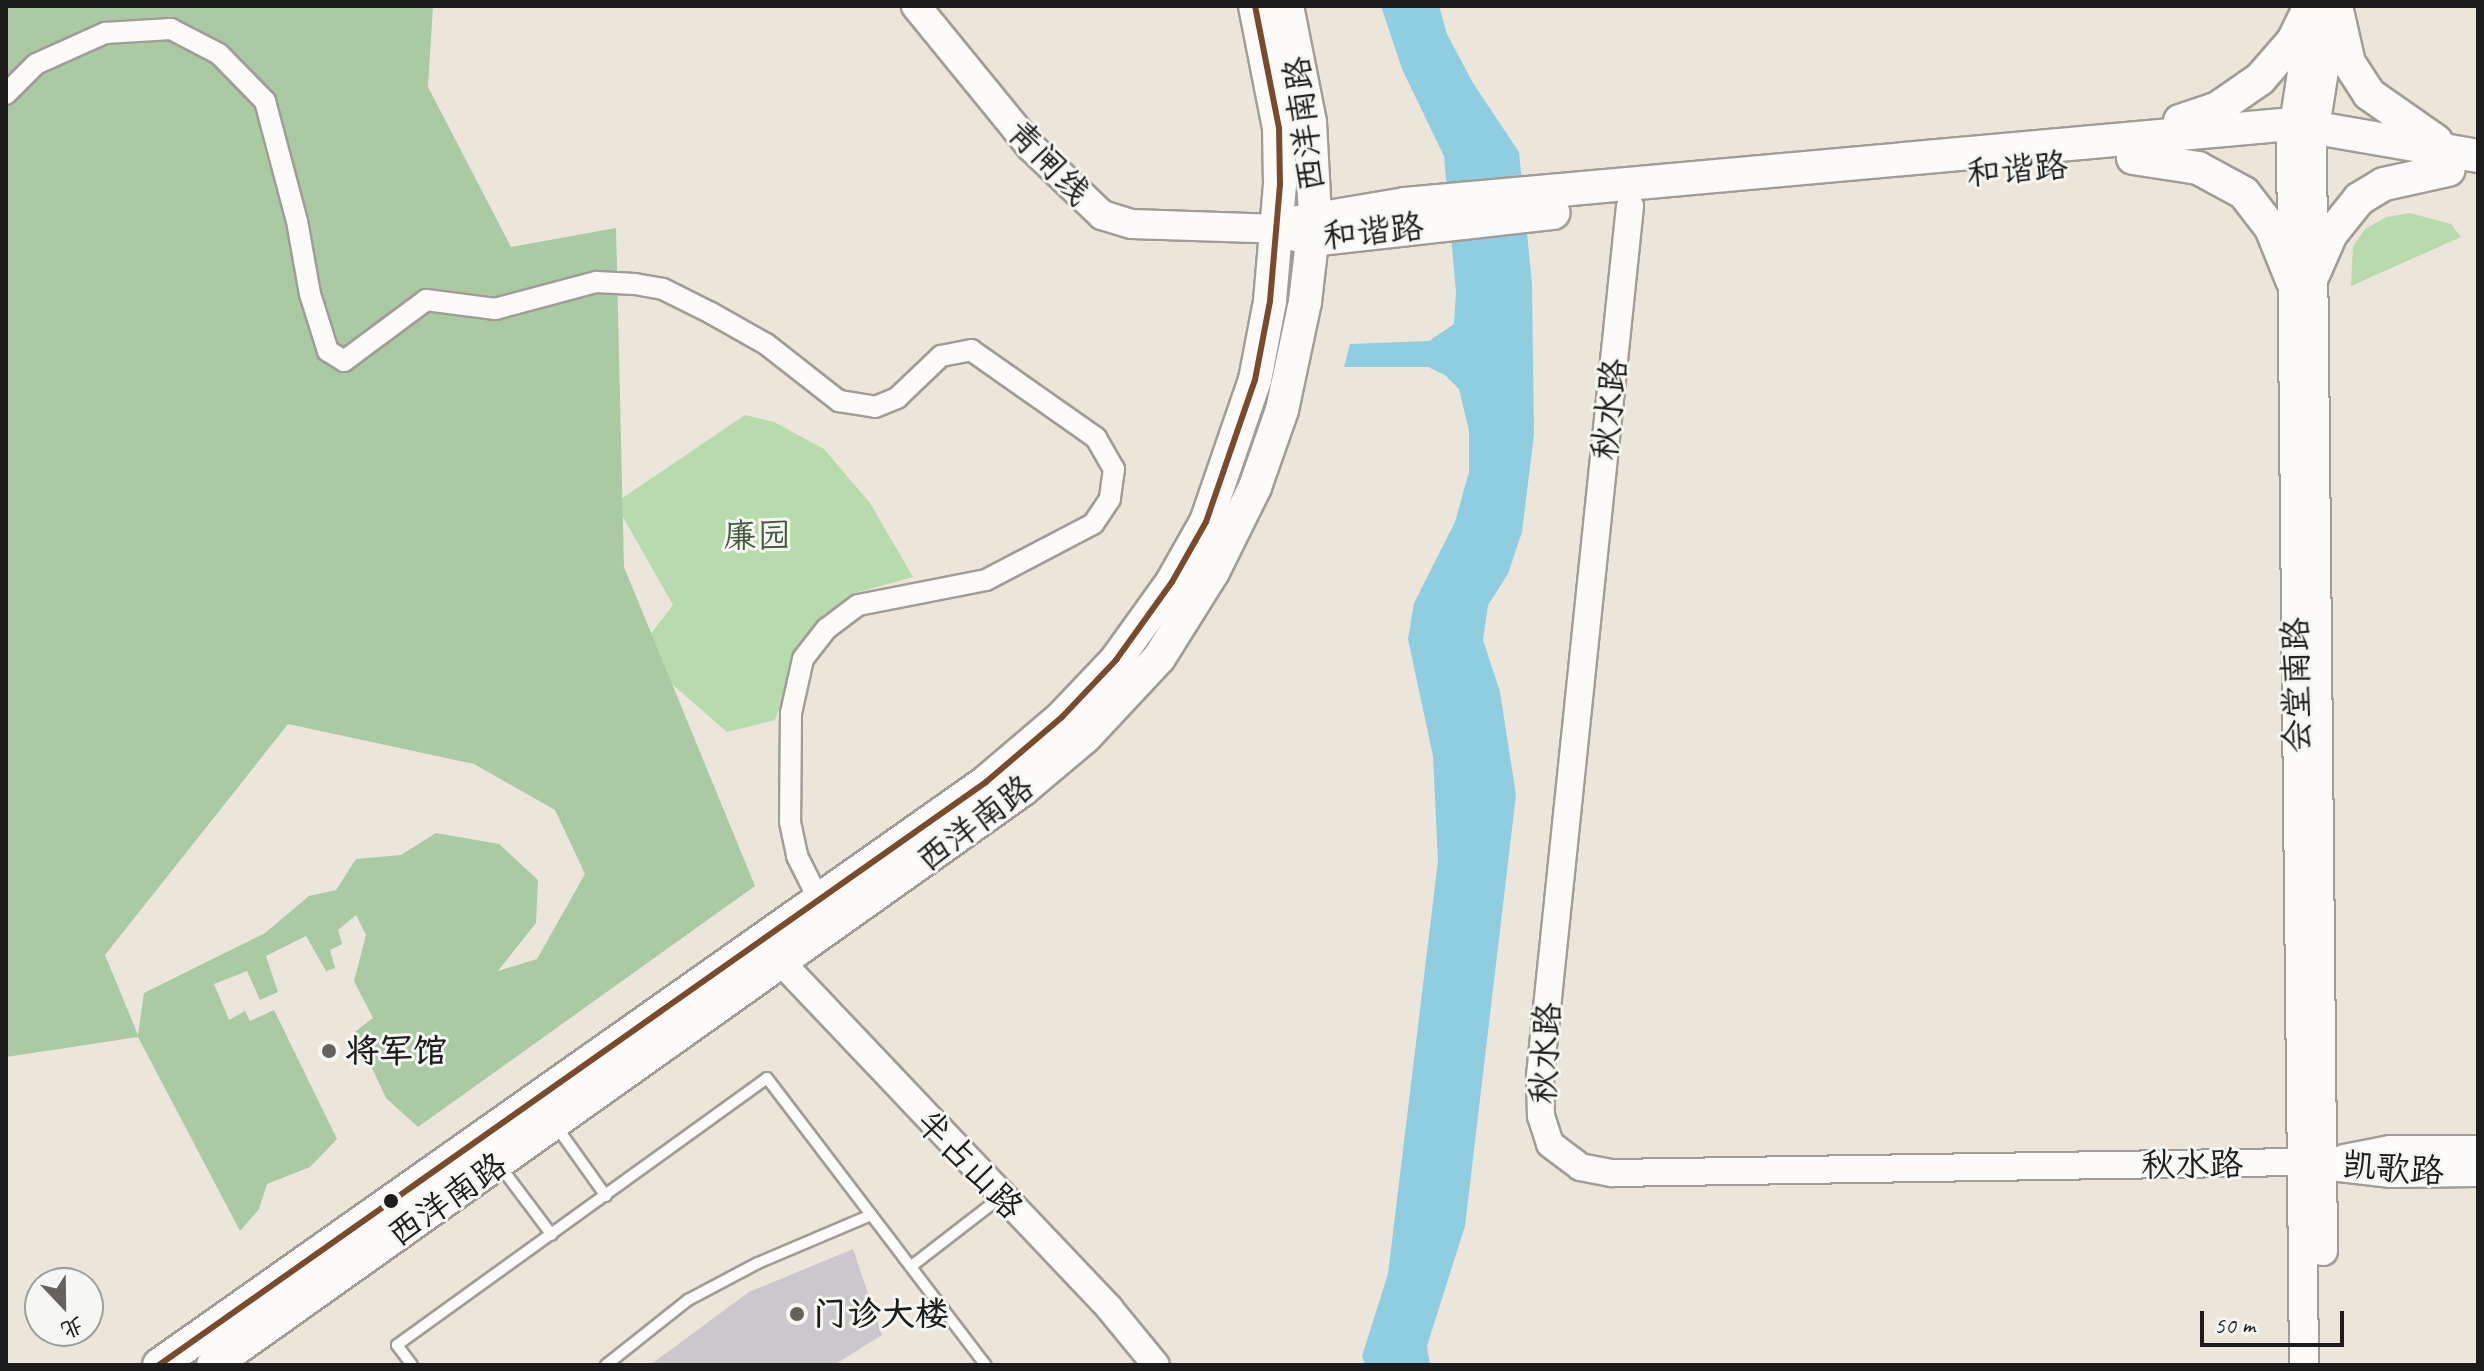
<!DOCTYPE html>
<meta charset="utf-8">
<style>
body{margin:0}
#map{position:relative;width:2484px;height:1371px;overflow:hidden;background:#ece5d9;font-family:Caveat,"LXGW WenKai TC",sans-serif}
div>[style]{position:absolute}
.green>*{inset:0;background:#b8dbae}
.forest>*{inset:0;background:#a9caa3}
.water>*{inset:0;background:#8fcde1}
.building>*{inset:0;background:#ccc7cc}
.roads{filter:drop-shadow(2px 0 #a19d96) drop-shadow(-2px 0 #a19d96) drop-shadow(0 2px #a19d96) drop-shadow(0 -2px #a19d96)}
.service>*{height:10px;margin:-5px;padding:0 5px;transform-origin:5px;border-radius:5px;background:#fcfbf9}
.minor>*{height:20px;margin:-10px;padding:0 10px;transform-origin:10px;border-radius:10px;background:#fcfbf9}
.tertiary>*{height:26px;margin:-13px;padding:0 13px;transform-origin:13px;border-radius:13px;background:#fcfbf9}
.secondary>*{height:28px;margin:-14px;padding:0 14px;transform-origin:14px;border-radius:14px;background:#fcfbf9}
.primary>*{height:32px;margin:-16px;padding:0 16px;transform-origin:16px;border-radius:16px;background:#fcfbf9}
.bus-1>*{height:6px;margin:-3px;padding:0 3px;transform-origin:3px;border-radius:3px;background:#7a4b2a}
.dots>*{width:22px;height:22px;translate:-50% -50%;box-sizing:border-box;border:4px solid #f6f6f2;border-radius:50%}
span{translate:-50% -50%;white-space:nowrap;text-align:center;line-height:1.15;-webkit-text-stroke:6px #f6f6f2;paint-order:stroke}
.street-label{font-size:34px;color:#1c1c1c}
.park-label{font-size:34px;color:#445c43}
.poi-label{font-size:34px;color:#1c1c1c;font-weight:700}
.left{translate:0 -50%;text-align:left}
.frame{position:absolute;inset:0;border:8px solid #1c1c1c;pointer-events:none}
.north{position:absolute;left:24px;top:1267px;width:80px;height:80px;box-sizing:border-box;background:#f6f6f2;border:2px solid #9f9f9c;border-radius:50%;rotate:158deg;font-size:22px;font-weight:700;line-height:32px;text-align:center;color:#1c1c1c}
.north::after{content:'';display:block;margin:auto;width:28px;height:36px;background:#65625e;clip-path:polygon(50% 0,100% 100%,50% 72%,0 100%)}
.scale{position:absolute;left:2200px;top:1311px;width:144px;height:36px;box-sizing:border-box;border:4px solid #1c1c1c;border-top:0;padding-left:10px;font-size:24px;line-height:28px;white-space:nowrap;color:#1c1c1c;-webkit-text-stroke:6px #f6f6f2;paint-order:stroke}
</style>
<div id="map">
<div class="green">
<div style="clip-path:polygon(2410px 213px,2451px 224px,2461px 237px,2351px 286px,2353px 246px,2365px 229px,2387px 217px)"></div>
<div style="clip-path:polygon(745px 415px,774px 422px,824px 449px,870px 503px,913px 577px,851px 594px,805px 637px,775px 720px,727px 732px,636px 653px,673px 605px,615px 503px)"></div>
</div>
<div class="forest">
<div style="clip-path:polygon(evenodd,6px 6px,433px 6px,428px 87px,511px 247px,616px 228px,624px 567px,755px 886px,418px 1127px,386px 1098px,355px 1032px,373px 1018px,354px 981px,366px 935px,356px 915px,338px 930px,342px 944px,330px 950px,335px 968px,326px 971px,306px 936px,266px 956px,278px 992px,260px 1000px,247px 971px,214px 984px,229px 1020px,245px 1011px,250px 1021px,274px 1010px,337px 1139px,310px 1167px,267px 1184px,259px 1209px,240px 1231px,138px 1037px,6px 1057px,6px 6px,288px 724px,474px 764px,555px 810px,585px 874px,537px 959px,498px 971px,536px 923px,538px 880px,499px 844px,436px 833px,401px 855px,356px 859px,336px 890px,309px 896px,265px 933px,144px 993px,138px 1035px,105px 955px,288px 724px)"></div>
</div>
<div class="water">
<div style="clip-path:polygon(1381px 6px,1439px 6px,1447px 34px,1473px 83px,1519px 152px,1532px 284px,1534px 434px,1522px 532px,1508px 574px,1488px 605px,1483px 640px,1500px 692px,1516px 795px,1465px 1226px,1427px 1346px,1430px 1365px,1365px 1365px,1362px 1356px,1388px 1274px,1438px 861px,1433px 756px,1408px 639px,1414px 603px,1455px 522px,1469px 472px,1469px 431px,1459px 389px,1445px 375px,1428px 367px,1344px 367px,1350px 344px,1429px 341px,1454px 324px,1456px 292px,1444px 156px,1402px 69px)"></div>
</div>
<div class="building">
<div style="clip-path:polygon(853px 1249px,882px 1335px,834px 1365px,650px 1365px,749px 1292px)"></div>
</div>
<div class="roads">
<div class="service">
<div style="left:556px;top:1126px;width:86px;rotate:54.5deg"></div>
<div style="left:500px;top:1166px;width:86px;rotate:53deg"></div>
<div style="left:913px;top:1265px;width:111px;rotate:-37.7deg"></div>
<div style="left:412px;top:1365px;width:25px;rotate:-127deg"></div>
<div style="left:397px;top:1345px;width:456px;rotate:-35.8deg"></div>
<div style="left:767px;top:1078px;width:361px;rotate:52.7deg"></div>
<div style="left:606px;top:1365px;width:105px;rotate:-38.4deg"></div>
<div style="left:688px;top:1300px;width:79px;rotate:-27.9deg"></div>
<div style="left:758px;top:1263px;width:123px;rotate:-23deg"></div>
</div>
<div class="minor">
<div style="left:6px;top:94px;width:42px;rotate:-45deg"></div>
<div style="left:36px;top:64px;width:76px;rotate:-24.2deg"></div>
<div style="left:105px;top:33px;width:66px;rotate:-3.5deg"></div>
<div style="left:171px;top:29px;width:54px;rotate:27.5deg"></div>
<div style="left:219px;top:54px;width:66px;rotate:45.6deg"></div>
<div style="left:265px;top:101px;width:124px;rotate:75.1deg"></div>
<div style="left:297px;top:221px;width:74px;rotate:79.9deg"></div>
<div style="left:310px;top:294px;width:60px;rotate:72.5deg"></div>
<div style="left:328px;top:351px;width:19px;rotate:32deg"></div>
<div style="left:344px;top:361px;width:102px;rotate:-36.6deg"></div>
<div style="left:426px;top:300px;width:70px;rotate:7.4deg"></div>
<div style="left:495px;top:309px;width:105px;rotate:-15deg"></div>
<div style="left:596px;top:282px;width:39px;rotate:3deg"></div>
<div style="left:635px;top:284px;width:28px;rotate:10deg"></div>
<div style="left:663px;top:289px;width:54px;rotate:26.6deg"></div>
<div style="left:711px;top:313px;width:63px;rotate:29.4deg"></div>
<div style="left:766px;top:344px;width:93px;rotate:38deg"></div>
<div style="left:839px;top:401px;width:36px;rotate:9deg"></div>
<div style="left:875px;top:407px;width:24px;rotate:-22deg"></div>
<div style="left:897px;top:398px;width:61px;rotate:-43.7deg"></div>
<div style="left:941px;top:356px;width:31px;rotate:-11deg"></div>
<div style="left:971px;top:350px;width:153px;rotate:35.1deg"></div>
<div style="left:1096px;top:438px;width:36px;rotate:60deg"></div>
<div style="left:1114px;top:469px;width:30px;rotate:98deg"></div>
<div style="left:1110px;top:499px;width:30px;rotate:124deg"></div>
<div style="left:1093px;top:524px;width:121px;rotate:152.4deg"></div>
<div style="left:986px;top:580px;width:130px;rotate:168.9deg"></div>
<div style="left:858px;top:605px;width:39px;rotate:143deg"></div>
<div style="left:827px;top:628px;width:39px;rotate:128deg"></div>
<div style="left:803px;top:659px;width:55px;rotate:102.5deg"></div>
<div style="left:791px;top:713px;width:109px;rotate:90.5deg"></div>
<div style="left:790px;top:822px;width:35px;rotate:78deg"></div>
<div style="left:797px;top:856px;width:47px;rotate:63.4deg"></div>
</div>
<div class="tertiary">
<div style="left:1630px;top:206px;width:875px;rotate:95.91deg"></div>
<div style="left:1540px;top:1076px;width:40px;rotate:88.6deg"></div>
<div style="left:1541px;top:1116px;width:29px;rotate:72deg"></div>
<div style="left:1550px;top:1144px;width:38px;rotate:37deg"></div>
<div style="left:1580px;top:1167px;width:33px;rotate:11deg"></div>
<div style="left:1612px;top:1173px;width:688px;rotate:-0.92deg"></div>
<div style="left:783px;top:964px;width:475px;rotate:46.5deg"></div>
<div style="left:1110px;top:1309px;width:72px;rotate:50.6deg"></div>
</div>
<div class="secondary">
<div style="left:916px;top:6px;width:181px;rotate:50.8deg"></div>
<div style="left:1030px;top:146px;width:100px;rotate:43.8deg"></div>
<div style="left:1102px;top:215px;width:31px;rotate:17deg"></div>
<div style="left:1132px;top:224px;width:147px;rotate:1.9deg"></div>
<div style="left:2344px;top:1159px;width:47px;rotate:-11.1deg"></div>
<div style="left:2390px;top:1150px;width:88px"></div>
<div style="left:2305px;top:1163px;width:87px;rotate:6.6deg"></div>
<div style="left:2391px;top:1173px;width:87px;rotate:-0.7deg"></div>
<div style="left:2323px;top:1251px;width:1104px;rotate:-90.57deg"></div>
<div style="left:2312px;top:147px;width:142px;rotate:-81.1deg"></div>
<div style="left:2304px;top:1365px;width:1221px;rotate:-90.61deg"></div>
<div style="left:2291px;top:144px;width:131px;rotate:-81.2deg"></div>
</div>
<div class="primary">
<div style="left:2336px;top:6px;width:58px;rotate:77.2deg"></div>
<div style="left:2349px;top:63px;width:37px;rotate:57deg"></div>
<div style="left:2369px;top:94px;width:82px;rotate:35deg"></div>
<div style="left:2180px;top:121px;width:40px;rotate:-18.9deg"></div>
<div style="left:2218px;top:108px;width:51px;rotate:-34.6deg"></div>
<div style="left:2260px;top:79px;width:50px;rotate:-49deg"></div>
<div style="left:2293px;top:41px;width:39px;rotate:-64deg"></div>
<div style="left:2133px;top:158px;width:66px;rotate:8.7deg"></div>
<div style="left:2198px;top:168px;width:52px;rotate:28.5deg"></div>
<div style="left:2244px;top:193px;width:44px;rotate:52.4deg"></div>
<div style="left:2271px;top:228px;width:56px;rotate:68deg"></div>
<div style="left:1298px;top:222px;width:109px;rotate:-9.5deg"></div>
<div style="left:1405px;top:204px;width:892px;rotate:-5.15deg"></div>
<div style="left:2293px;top:124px;width:188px;rotate:9.8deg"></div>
<div style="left:1294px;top:234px;width:18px;rotate:19deg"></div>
<div style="left:1311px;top:240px;width:244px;rotate:-6.4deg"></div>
<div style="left:2313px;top:275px;width:45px;rotate:-66.3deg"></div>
<div style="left:2331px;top:234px;width:45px;rotate:-51.3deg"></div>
<div style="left:2359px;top:199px;width:29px;rotate:-31deg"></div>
<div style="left:2384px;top:184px;width:66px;rotate:-12.3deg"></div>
<div style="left:159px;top:1365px;width:1012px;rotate:-35.18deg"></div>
<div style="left:986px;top:782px;width:100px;rotate:-40.5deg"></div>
<div style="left:1062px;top:717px;width:79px;rotate:-46.5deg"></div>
<div style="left:1116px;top:660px;width:96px;rotate:-54.3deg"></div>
<div style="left:1172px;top:582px;width:69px;rotate:-60.5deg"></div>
<div style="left:1206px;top:522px;width:150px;rotate:-71deg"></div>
<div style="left:1255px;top:380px;width:80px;rotate:-79.2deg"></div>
<div style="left:1270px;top:301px;width:117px;rotate:-85.1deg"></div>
<div style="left:1280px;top:184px;width:56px;rotate:-91deg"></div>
<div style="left:1279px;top:128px;width:124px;rotate:-101.1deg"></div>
<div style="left:213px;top:1365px;width:993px;rotate:-35.4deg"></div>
<div style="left:1022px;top:790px;width:82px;rotate:-40.1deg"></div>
<div style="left:1085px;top:737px;width:108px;rotate:-46.9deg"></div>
<div style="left:1159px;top:658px;width:102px;rotate:-57.9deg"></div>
<div style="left:1213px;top:572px;width:95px;rotate:-63.7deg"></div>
<div style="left:1255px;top:487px;width:82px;rotate:-70.7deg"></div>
<div style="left:1282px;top:410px;width:110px;rotate:-78deg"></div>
<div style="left:1305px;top:302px;width:88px;rotate:-83.4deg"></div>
<div style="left:1315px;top:215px;width:93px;rotate:-93.1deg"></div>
<div style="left:1310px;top:122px;width:118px;rotate:-101.2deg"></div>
</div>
</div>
<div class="bus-1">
<div style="left:159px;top:1365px;width:1012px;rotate:-35.18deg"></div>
<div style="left:986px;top:782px;width:100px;rotate:-40.5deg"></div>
<div style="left:1062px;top:717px;width:79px;rotate:-46.5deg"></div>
<div style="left:1116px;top:660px;width:96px;rotate:-54.3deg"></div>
<div style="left:1172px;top:582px;width:69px;rotate:-60.5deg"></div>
<div style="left:1206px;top:522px;width:150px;rotate:-71deg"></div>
<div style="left:1255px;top:380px;width:80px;rotate:-79.2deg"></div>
<div style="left:1270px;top:301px;width:117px;rotate:-85.1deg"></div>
<div style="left:1280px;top:184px;width:56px;rotate:-91deg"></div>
<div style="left:1279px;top:128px;width:124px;rotate:-101.1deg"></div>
</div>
<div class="dots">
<div style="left:329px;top:1051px;background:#65625e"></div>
<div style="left:391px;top:1201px;background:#1c1c1c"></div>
<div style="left:797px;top:1314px;background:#65625e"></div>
</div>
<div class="street-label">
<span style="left:1304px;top:124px;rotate:-97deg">西洋南路</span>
<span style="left:1049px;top:162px;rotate:46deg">青闸线</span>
<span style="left:2017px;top:169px;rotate:-5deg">和谐路</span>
<span style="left:1373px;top:231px;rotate:-6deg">和谐路</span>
<span style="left:1609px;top:409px;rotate:-84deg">秋水路</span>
<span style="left:2296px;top:685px;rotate:-91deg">会堂南路</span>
<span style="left:975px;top:823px;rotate:-37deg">西洋南路</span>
<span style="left:1545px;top:1053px;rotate:-87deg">秋水路</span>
<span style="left:970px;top:1164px;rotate:46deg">半占山路</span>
<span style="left:2192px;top:1164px;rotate:-1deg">秋水路</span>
<span style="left:2393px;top:1168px;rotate:4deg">凯歌路</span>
<span style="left:447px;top:1199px;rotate:-35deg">西洋南路</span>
</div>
<div class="park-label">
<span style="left:757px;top:536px">廉园</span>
</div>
<div class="poi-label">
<span class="left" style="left:345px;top:1051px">将军馆</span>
<span class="left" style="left:813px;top:1314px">门诊大楼</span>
</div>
<div class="frame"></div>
<div class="north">北</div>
<div class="scale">50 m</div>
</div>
